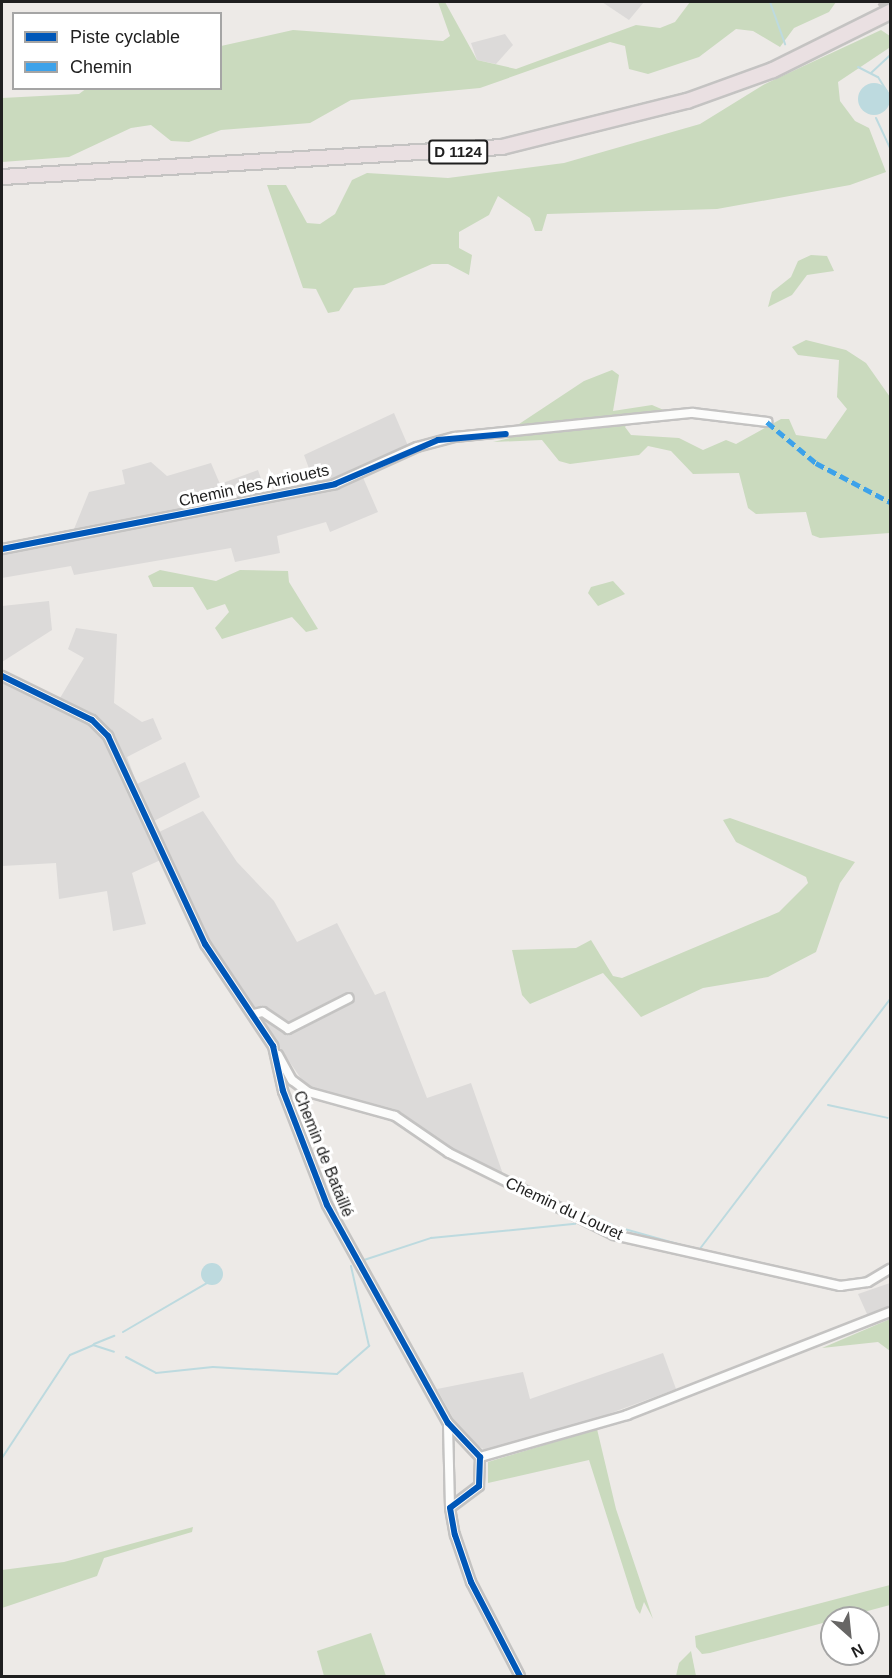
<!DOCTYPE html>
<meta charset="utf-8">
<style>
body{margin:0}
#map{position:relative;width:892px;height:1678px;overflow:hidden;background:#edeae7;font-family:Helvetica,sans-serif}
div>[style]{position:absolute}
.residential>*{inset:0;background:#dcdad9}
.forest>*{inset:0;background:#cadabe}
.water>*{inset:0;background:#bddadf}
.round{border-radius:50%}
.stream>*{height:2px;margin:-1px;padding:0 1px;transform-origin:1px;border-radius:1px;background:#bddadf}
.street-tunnel>*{height:8px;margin-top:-4px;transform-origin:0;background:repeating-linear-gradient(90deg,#c4c1bf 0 8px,transparent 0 12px)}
.roads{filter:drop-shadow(2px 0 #c4c3c2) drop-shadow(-2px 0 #c4c3c2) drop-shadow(0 2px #c4c3c2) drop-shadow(0 -2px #c4c3c2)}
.street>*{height:8px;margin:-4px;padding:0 4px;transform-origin:4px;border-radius:4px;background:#fcfcfb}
.highway>*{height:14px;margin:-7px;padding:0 7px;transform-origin:7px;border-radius:7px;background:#eae0e2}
.quiet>*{height:4.5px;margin-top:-2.25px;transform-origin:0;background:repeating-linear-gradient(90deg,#3da2ea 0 9px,transparent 0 13.5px)}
.cycleway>*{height:6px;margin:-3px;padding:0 3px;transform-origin:3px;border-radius:3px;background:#0057b8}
span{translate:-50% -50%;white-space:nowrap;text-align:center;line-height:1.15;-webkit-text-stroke:6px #fff;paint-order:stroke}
.shield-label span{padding:2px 4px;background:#fff;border:2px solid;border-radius:4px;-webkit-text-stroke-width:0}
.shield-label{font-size:15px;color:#1f1f1f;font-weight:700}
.street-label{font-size:16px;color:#1f1f1f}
.frame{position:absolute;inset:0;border:3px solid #1f1f1f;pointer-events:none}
.legend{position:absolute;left:12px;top:12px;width:210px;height:78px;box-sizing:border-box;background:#fff;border:2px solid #a5a5a5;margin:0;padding:8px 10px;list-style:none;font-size:18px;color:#1f1f1f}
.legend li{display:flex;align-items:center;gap:12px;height:30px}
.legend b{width:30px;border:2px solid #a5a5a5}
.north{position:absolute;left:820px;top:1606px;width:60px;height:60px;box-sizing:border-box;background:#fff;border:2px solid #a5a5a5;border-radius:50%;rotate:153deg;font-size:16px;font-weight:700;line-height:24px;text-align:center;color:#1f1f1f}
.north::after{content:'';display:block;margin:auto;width:21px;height:27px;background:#676665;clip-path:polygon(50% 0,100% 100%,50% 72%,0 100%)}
</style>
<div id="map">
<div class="residential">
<div style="clip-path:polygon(602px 2px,644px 2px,629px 20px)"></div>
<div style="clip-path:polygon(505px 34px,513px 45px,496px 64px,477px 60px,471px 43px)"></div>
<div style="clip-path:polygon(394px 413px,409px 448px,361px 473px,378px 512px,330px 532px,326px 522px,277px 536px,280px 553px,235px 562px,231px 548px,74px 575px,71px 566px,2px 578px,2px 538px,6px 550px,70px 539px,89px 492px,125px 484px,122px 470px,151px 462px,167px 476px,211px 463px,220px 484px,258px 470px,266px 493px,314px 482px,304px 455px)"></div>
<div style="clip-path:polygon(49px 601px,52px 630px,2px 662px,2px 606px)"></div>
<div style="clip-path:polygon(76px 628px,117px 634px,114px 703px,142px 722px,153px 718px,162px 739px,127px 757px,137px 784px,185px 762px,200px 797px,152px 822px,157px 833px,203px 811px,237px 862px,274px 901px,297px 942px,337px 923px,375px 995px,385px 991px,427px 1098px,471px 1083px,504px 1177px,453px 1151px,398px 1110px,306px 1086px,210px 945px,165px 858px,132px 873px,146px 924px,113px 931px,107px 891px,59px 899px,56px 863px,2px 866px,2px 671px,60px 698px,84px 658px,68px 649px)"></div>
<div style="clip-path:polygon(890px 1283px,890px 1307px,867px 1314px,858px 1294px)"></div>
<div style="clip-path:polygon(663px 1353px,676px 1389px,565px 1430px,487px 1451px,464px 1438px,437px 1389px,523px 1372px,530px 1399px)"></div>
</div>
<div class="forest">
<div style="clip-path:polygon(438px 2px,445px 2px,477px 60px,516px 69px,636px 25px,660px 28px,675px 22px,690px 2px,836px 2px,829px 12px,794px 28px,780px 47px,753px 31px,736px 29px,699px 57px,648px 74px,629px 69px,625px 46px,610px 42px,480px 88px,351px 100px,310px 123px,221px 130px,189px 142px,171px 141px,151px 125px,131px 128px,69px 157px,2px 162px,2px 98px,79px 94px,87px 88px,220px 88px,221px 46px,293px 30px,443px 41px,450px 36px)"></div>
<div style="clip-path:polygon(881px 30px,890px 36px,889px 48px,838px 82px,840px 101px,855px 121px,869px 128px,886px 172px,850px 185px,717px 209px,547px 214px,542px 231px,535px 231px,530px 218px,498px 196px,489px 215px,459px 232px,459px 248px,472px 255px,469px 275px,448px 264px,432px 264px,384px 285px,354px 288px,339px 311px,328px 313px,316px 289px,303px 288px,267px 185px,286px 185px,307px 223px,320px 224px,335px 214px,352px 180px,367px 173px,448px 178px,564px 163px,700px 124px,765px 84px)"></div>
<div style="clip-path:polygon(811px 255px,827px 256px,834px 271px,807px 275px,792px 295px,768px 307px,772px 292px,791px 277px,798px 261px)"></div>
<div style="clip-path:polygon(806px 340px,846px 350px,866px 363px,890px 397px,890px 533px,820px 538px,812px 535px,806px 512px,756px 514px,748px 508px,739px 473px,693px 474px,671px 451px,648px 446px,639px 455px,570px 464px,559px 461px,542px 440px,493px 442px,510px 438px,513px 428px,584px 381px,612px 370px,619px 375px,613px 411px,652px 405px,666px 411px,635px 415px,625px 427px,631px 435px,679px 438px,703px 450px,726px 440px,736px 444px,781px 419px,789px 419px,796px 435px,826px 439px,847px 409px,837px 397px,839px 360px,798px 355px,792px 347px)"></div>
<div style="clip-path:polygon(160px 570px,216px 581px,240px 570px,288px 571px,289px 582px,318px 629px,306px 632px,292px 617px,222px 639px,215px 628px,229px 612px,225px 604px,207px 610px,193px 587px,153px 587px,148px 576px)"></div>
<div style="clip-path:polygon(613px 581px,625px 594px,598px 606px,588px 593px,591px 587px)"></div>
<div style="clip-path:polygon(730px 818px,855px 862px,840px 883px,816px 952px,768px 977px,703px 988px,641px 1017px,603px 973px,530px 1004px,522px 995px,512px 950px,576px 948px,591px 940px,613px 976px,622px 978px,779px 912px,808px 883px,806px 877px,736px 842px,723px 820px)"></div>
<div style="clip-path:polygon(890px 1319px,890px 1351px,878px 1342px,822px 1348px)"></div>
<div style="clip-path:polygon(597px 1429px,616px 1509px,653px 1619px,644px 1602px,640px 1614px,636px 1608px,589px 1460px,488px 1483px,488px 1462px)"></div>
<div style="clip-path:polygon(193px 1527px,192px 1532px,104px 1558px,97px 1576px,2px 1608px,2px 1570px,64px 1562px)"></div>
<div style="clip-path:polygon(890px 1585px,890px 1605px,710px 1653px,702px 1654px,696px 1647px,695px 1636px)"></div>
<div style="clip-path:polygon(371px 1633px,386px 1676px,324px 1676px,317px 1651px)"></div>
<div style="clip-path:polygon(691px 1651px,696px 1676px,676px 1676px,679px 1663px)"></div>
</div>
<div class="water">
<div class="round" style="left:858px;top:83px;width:32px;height:32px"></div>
<div class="round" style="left:201px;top:1263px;width:22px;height:22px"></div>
</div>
<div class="stream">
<div style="left:770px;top:2px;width:45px;rotate:70.3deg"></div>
<div style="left:858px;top:67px;width:22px;rotate:27deg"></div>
<div style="left:878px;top:77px;width:22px;rotate:58deg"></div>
<div style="left:871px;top:73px;width:26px;rotate:-43deg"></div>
<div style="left:876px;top:118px;width:33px;rotate:65deg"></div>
<div style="left:828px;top:1105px;width:61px;rotate:12.2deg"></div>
<div style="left:592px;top:1216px;width:22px;rotate:24deg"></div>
<div style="left:621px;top:1228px;width:81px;rotate:15.8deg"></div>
<div style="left:699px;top:1250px;width:315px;rotate:-52.7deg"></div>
<div style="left:361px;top:1261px;width:74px;rotate:-18.2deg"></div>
<div style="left:431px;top:1238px;width:145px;rotate:-5.6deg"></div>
<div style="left:123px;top:1332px;width:97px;rotate:-30.3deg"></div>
<div style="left:94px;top:1344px;width:22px;rotate:-22deg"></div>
<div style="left:126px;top:1357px;width:34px;rotate:28deg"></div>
<div style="left:156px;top:1373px;width:57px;rotate:-6deg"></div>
<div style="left:213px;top:1367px;width:124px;rotate:3.2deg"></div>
<div style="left:337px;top:1374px;width:43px;rotate:-41.2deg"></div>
<div style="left:369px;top:1346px;width:82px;rotate:-102.7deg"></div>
<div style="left:2px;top:1458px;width:123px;rotate:-56.6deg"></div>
<div style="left:70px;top:1355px;width:25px;rotate:-23deg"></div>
<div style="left:93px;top:1345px;width:22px;rotate:18deg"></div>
</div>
<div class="street-tunnel">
<div style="left:881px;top:2px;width:16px;rotate:60deg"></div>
</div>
<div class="roads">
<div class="street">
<div style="left:2px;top:549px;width:339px;rotate:-11deg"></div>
<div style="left:335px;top:484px;width:90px;rotate:-24.3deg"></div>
<div style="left:417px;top:447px;width:39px;rotate:-15deg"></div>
<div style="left:455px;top:437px;width:239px;rotate:-5.8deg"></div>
<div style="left:693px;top:413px;width:75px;rotate:6.9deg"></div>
<div style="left:2px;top:676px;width:100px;rotate:26.1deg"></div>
<div style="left:92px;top:720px;width:23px;rotate:45deg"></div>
<div style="left:108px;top:736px;width:230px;rotate:65deg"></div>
<div style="left:205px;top:944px;width:123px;rotate:56.3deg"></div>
<div style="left:273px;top:1046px;width:46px;rotate:77.5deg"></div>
<div style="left:283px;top:1091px;width:122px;rotate:68.9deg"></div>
<div style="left:327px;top:1205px;width:249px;rotate:61deg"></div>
<div style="left:448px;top:1423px;width:47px;rotate:46.7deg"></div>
<div style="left:480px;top:1457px;width:29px;rotate:92deg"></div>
<div style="left:479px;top:1486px;width:36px;rotate:143deg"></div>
<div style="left:450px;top:1508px;width:27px;rotate:80deg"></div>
<div style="left:455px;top:1535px;width:50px;rotate:71.2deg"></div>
<div style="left:471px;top:1582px;width:106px;rotate:62.5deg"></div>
<div style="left:254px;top:1014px;width:9px;rotate:-13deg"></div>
<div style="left:263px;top:1012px;width:30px;rotate:34deg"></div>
<div style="left:288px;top:1029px;width:68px;rotate:-26.9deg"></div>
<div style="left:278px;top:1055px;width:29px;rotate:61deg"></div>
<div style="left:292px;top:1080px;width:20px;rotate:37deg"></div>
<div style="left:308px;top:1092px;width:90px;rotate:15.4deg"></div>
<div style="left:395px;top:1116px;width:65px;rotate:34.4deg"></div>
<div style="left:449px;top:1153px;width:184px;rotate:26.4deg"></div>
<div style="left:614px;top:1235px;width:232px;rotate:12.7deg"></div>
<div style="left:840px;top:1286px;width:28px;rotate:-8deg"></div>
<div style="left:868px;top:1282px;width:26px;rotate:-31deg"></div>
<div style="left:448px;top:1425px;width:83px;rotate:88.6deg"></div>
<div style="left:480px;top:1457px;width:153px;rotate:-15.9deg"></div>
<div style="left:627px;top:1415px;width:282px;rotate:-21.4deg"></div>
</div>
<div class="highway">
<div style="left:2px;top:177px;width:501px;rotate:-3.43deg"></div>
<div style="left:502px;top:147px;width:191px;rotate:-14deg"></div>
<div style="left:687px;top:101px;width:91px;rotate:-19.8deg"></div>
<div style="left:773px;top:70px;width:131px;rotate:-26.4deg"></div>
</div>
</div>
<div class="quiet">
<div style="left:767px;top:422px;width:64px;rotate:39.9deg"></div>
<div style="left:816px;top:463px;width:84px;rotate:27.8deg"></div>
</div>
<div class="cycleway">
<div style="left:2px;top:549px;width:339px;rotate:-11deg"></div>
<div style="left:335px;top:484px;width:112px;rotate:-23.1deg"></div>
<div style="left:438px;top:440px;width:68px;rotate:-5deg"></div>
<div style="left:2px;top:676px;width:100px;rotate:26.1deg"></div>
<div style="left:92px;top:720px;width:23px;rotate:45deg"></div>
<div style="left:108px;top:736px;width:230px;rotate:65deg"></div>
<div style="left:205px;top:944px;width:123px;rotate:56.3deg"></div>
<div style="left:273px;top:1046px;width:46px;rotate:77.5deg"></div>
<div style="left:283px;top:1091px;width:122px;rotate:68.9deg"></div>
<div style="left:327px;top:1205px;width:249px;rotate:61deg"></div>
<div style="left:448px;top:1423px;width:47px;rotate:46.7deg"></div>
<div style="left:480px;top:1457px;width:29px;rotate:92deg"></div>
<div style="left:479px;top:1486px;width:36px;rotate:143deg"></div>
<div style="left:450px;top:1508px;width:27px;rotate:80deg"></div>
<div style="left:455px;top:1535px;width:50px;rotate:71.2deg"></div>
<div style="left:471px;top:1582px;width:106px;rotate:62.5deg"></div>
</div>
<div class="shield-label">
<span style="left:458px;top:152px">D 1124</span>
</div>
<div class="street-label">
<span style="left:254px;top:486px;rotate:-12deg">Chemin des Arriouets</span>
<span style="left:323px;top:1154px;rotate:68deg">Chemin de Bataillé</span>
<span style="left:564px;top:1209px;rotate:25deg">Chemin du Louret</span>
</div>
<div class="frame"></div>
<ul class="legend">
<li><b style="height:8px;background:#0057b8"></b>Piste cyclable</li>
<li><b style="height:8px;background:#3da2ea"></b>Chemin</li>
</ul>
<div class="north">N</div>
</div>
